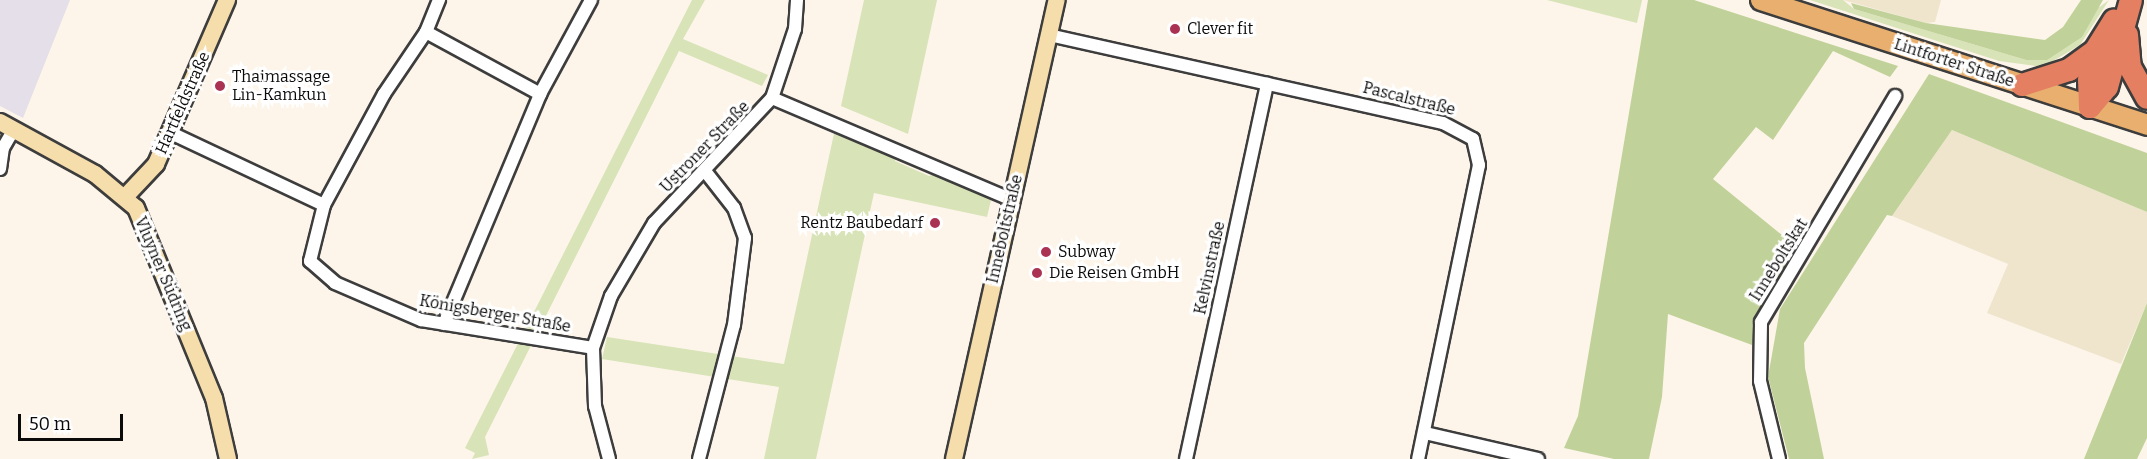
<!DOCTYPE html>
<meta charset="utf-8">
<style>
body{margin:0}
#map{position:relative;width:2147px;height:459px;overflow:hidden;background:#fdf5ea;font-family:Bitter,serif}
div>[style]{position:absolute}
.industrial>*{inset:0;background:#e5dfe9}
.farmland>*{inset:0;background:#efe5cd}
.green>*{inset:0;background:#d8e3b8}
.forest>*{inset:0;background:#c0d299}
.roads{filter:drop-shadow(2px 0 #3d3d3d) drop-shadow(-2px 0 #3d3d3d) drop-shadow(0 2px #3d3d3d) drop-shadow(0 -2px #3d3d3d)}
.street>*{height:12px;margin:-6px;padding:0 6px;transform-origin:6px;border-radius:6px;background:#fff}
.secondary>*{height:16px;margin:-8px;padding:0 8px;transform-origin:8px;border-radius:8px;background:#f6ddac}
.primary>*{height:20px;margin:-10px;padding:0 10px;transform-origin:10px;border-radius:10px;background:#e9af6e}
.highway>*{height:22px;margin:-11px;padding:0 11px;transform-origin:11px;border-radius:11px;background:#e47f61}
.dots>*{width:16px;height:16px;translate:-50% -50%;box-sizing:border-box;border:3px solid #fff;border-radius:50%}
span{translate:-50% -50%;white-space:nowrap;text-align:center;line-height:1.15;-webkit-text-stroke:6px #fff;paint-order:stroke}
.poi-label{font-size:16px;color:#0a0a0a}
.left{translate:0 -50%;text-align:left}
.right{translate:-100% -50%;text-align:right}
.street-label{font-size:16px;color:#0a0a0a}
.scale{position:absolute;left:18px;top:414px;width:105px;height:27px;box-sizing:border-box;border:3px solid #0a0a0a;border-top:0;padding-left:8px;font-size:18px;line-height:21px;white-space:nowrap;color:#0a0a0a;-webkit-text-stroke:4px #fff;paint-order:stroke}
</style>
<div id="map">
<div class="industrial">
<div style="clip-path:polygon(0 0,70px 0,23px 118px,0 106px)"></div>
</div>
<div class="farmland">
<div style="clip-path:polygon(1843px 0,1941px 0,1935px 22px,1926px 23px)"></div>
<div style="clip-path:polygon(1952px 130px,2147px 212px,2147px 303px,2121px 364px,1987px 313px,2008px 264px,1892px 216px)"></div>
</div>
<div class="green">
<div style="clip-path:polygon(692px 0,705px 0,683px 39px,768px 75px,762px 86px,679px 51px,485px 437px,489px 455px,472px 459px,475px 453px,465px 448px)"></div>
<div style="clip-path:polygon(864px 0,937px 0,908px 134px,841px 106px)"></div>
<div style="clip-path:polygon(1547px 0,1642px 0,1637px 23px)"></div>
<div style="clip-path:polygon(1810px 0,1843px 0,1854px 9px,2026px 60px,2109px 0,2080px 45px,2043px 67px,1999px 61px)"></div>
<div style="clip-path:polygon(835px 129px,897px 155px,895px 161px,929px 176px,938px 173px,991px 200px,987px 217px,874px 193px,816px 459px,764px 459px,779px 387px,602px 359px,607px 337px,784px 364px)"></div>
</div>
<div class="forest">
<div style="clip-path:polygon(1648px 0,1694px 0,1898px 66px,1890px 77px,1833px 51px,1773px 140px,1756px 127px,1713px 179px,1798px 248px,1762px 304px,1752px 345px,1668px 314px,1662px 397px,1649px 459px,1614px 459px,1564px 448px,1578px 416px)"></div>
<div style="clip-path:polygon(2081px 0,2103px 0,2082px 37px,2047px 60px,2026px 60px,1854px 9px,1851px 3px,1926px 23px,2045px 40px,2063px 27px)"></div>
<div style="clip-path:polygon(1929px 74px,2147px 153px,2147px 212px,1952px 130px,1892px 216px,1887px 215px,1804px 343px,1805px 368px,1824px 459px,1789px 459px,1768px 377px,1780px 309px)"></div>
<div style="clip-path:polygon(2147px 303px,2147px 438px,2137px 459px,2084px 459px)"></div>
</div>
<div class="roads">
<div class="street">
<div style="left:426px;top:32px;width:130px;rotate:28.5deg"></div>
<div style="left:1049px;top:35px;width:404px;rotate:12.6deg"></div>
<div style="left:1443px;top:123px;width:34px;rotate:28deg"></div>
<div style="left:1473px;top:139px;width:27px;rotate:77deg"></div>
<div style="left:1479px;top:165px;width:300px;rotate:101.7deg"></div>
<div style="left:772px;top:98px;width:73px;rotate:-71.6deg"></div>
<div style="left:795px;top:29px;width:29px;rotate:-86deg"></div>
<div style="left:171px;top:133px;width:169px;rotate:25.2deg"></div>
<div style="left:324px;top:205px;width:58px;rotate:104deg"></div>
<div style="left:310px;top:261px;width:33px;rotate:41deg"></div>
<div style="left:335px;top:283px;width:94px;rotate:23.3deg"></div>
<div style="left:421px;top:320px;width:174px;rotate:9.2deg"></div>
<div style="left:0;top:169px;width:21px;rotate:-82deg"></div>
<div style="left:3px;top:148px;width:22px;rotate:-60deg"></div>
<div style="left:324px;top:205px;width:126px;rotate:-61.6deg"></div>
<div style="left:384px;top:94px;width:75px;rotate:-55.9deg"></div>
<div style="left:426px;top:32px;width:35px;rotate:-68deg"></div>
<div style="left:444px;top:324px;width:249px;rotate:-67.3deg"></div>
<div style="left:540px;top:94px;width:107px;rotate:-61.5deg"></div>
<div style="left:1425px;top:433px;width:116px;rotate:13deg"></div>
<div style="left:609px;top:459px;width:55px;rotate:-104.8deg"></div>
<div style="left:595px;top:406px;width:58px;rotate:-92deg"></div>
<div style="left:593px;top:348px;width:55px;rotate:-70.9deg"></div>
<div style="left:611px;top:296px;width:85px;rotate:-59.5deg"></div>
<div style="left:654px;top:223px;width:172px;rotate:-46.7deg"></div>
<div style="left:772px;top:98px;width:261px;rotate:23deg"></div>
<div style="left:699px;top:459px;width:138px;rotate:-75.4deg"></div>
<div style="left:734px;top:325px;width:88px;rotate:-82.8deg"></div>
<div style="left:745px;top:238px;width:32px;rotate:-110deg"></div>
<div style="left:734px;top:208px;width:47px;rotate:-128.1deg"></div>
<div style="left:1186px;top:459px;width:384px;rotate:-77.8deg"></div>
<div style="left:1779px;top:459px;width:80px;rotate:-103.7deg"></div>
<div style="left:1760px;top:381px;width:59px;rotate:-89deg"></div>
<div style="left:1761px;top:322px;width:263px;rotate:-59.3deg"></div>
</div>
<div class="secondary">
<div style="left:0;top:122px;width:108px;rotate:28.7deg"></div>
<div style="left:95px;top:174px;width:53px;rotate:39.7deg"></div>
<div style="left:136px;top:208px;width:205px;rotate:67.7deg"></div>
<div style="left:214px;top:398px;width:63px;rotate:77.1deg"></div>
<div style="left:126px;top:196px;width:44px;rotate:-46.8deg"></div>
<div style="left:156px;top:164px;width:179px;rotate:-66.6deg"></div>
<div style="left:954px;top:459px;width:470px;rotate:-77.4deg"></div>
</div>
<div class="primary">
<div style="left:1761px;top:0;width:406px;rotate:17.9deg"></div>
</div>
<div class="highway">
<div style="left:2127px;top:35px;width:32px;rotate:85deg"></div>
<div style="left:2130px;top:67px;width:35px;rotate:61deg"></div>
<div style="left:2022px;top:85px;width:49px;rotate:-17.7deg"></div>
<div style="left:2069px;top:70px;width:32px;rotate:-36deg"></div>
<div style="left:2095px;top:51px;width:36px;rotate:-58deg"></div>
<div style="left:2090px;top:107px;width:26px;rotate:-50deg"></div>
<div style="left:2107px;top:87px;width:90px;rotate:-74.6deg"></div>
<div style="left:2090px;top:107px;width:27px;rotate:-92deg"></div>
<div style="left:2089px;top:80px;width:37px;rotate:-68deg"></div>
</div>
</div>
<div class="dots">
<div style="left:1175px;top:29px;background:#aa3354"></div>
<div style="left:220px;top:86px;background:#aa3354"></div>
<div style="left:935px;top:223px;background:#aa3354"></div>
<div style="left:1046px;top:252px;background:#aa3354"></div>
<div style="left:1037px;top:273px;background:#aa3354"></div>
</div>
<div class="poi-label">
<span class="left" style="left:1187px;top:29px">Clever fit</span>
<span class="left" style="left:232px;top:86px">Thaimassage<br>Lin-Kamkun</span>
<span class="right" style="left:923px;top:223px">Rentz Baubedarf</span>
<span class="left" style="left:1058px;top:252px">Subway</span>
<span class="left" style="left:1049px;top:273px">Die Reisen GmbH</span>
</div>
<div class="street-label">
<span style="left:1954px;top:63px;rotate:18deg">Lintforter Straße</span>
<span style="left:1409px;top:99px;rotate:14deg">Pascalstraße</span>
<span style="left:183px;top:103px;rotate:-66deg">Hartfeldstraße</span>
<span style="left:705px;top:147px;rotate:-46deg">Ustroner Straße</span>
<span style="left:1005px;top:229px;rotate:-77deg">Inneboltstraße</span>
<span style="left:1779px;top:260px;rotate:-58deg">Inneboltskat</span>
<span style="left:1210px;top:268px;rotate:-78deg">Kelvinstraße</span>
<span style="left:163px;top:274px;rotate:67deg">Vluyner Südring</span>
<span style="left:495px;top:314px;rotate:10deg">Königsberger Straße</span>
</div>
<div class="scale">50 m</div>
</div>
